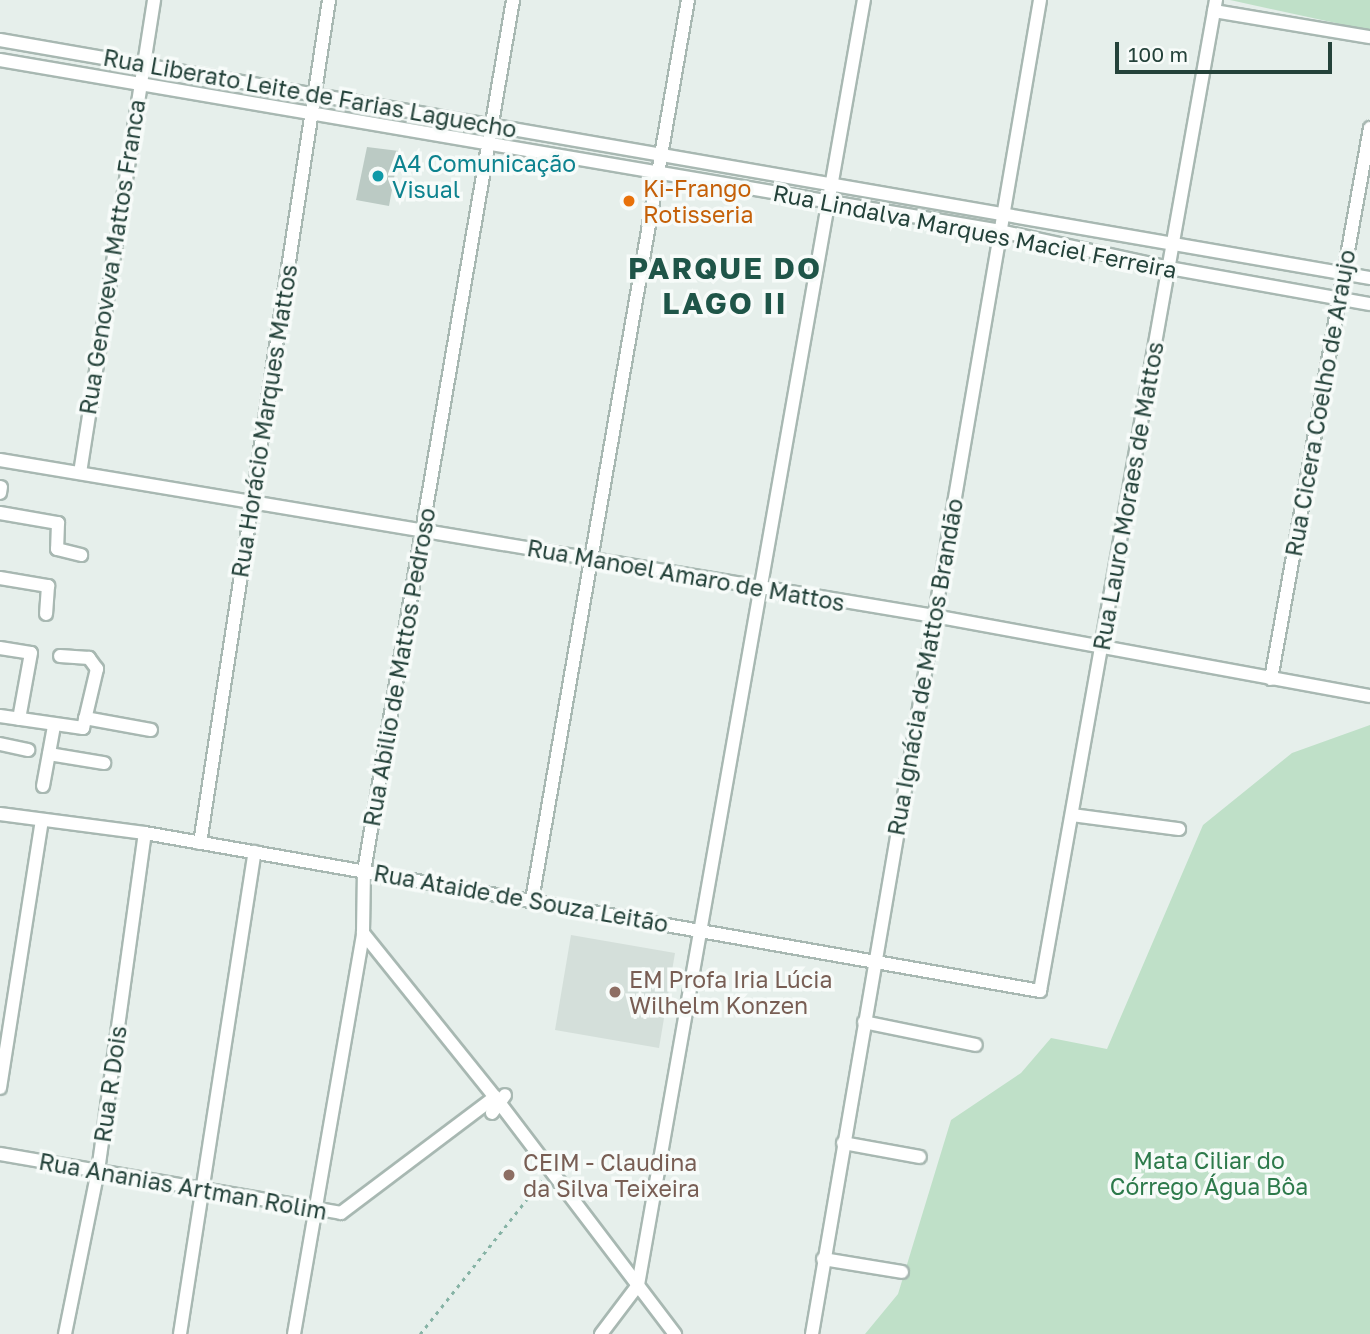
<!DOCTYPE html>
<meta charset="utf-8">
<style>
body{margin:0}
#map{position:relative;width:1370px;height:1334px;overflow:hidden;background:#e6efeb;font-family:"Golos Text",sans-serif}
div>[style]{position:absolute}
.built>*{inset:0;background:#d4dfda}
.green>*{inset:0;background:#bfe0c8}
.building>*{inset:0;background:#bbcac4}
.path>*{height:2.5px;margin-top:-1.25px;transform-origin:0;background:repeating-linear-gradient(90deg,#86b3a5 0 3.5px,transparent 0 8.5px)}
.roads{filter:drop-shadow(2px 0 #a8b8b2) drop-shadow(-2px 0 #a8b8b2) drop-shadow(0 2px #a8b8b2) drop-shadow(0 -2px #a8b8b2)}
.street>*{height:12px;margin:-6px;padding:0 6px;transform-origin:6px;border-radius:6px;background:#fff}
.dots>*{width:19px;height:19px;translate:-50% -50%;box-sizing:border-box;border:4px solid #f7fbf9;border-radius:50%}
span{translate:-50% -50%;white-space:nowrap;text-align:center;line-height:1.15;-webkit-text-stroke:7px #f7fbf9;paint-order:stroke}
.street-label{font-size:23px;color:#24423a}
.culture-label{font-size:23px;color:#0d838f}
.left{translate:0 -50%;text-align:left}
.food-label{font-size:23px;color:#c56008}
.education-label{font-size:23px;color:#785e54}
.park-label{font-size:23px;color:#2d7a4b}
.district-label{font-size:30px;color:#1f5548;font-weight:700;letter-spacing:2px}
.scale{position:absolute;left:1115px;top:42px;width:217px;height:32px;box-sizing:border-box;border:4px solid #24423a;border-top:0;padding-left:9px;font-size:21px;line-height:24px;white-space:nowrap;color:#24423a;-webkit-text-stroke:5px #f7fbf9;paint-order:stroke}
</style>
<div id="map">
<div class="built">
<div style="clip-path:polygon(571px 935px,675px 953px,659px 1048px,555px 1030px)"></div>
</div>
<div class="green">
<div style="clip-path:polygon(1230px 0,1370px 0,1370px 33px,1368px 30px)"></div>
<div style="clip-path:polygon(1370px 725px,1370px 1334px,865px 1334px,898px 1294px,951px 1120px,1021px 1073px,1051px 1038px,1107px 1049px,1203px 825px,1292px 753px)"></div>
</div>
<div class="building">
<div style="clip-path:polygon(367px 147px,399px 151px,389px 206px,356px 200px)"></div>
</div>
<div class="path">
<div style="left:420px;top:1334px;width:196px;rotate:-51.6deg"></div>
</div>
<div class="roads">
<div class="street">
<div style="left:1214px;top:11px;width:158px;rotate:9.5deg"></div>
<div style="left:0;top:40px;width:1391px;rotate:9.86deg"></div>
<div style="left:0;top:60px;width:1015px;rotate:9.7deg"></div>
<div style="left:1000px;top:231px;width:173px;rotate:12.3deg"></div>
<div style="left:1169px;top:268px;width:204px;rotate:10.2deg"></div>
<div style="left:0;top:460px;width:947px;rotate:9.48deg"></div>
<div style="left:934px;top:616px;width:443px;rotate:10.4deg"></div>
<div style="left:80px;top:473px;width:479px;rotate:-81.1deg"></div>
<div style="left:0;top:493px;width:6px;rotate:-81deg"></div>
<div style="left:0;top:513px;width:59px;rotate:9.8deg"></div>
<div style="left:58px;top:523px;width:26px;rotate:92deg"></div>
<div style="left:57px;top:549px;width:25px;rotate:14deg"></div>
<div style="left:0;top:578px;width:49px;rotate:9.5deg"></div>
<div style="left:48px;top:586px;width:28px;rotate:94deg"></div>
<div style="left:0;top:648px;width:31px;rotate:9deg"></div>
<div style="left:31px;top:653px;width:67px;rotate:100.3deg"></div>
<div style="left:1271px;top:679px;width:560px;rotate:-79.81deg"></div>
<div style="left:0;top:716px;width:84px;rotate:8.2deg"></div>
<div style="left:83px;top:728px;width:61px;rotate:-76.7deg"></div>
<div style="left:97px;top:669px;width:14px;rotate:-126deg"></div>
<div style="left:89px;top:658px;width:29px;rotate:-176deg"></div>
<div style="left:85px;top:718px;width:67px;rotate:10.3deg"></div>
<div style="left:0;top:744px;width:29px;rotate:12deg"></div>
<div style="left:49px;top:754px;width:56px;rotate:9.3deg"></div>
<div style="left:43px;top:786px;width:61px;rotate:-79.6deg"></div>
<div style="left:0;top:814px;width:146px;rotate:7.5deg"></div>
<div style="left:145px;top:833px;width:909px;rotate:10.01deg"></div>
<div style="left:1040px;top:991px;width:1007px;rotate:-79.93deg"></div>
<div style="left:1072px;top:815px;width:108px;rotate:7.5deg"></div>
<div style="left:200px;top:843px;width:853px;rotate:-81.3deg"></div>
<div style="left:532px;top:900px;width:913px;rotate:-80.17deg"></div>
<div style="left:363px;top:933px;width:211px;rotate:51.2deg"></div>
<div style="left:495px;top:1097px;width:298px;rotate:52.8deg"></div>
<div style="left:864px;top:1022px;width:114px;rotate:11.6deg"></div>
<div style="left:0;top:1088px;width:270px;rotate:-81.1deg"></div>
<div style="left:492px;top:1113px;width:22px;rotate:-54deg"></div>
<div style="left:843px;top:1143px;width:78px;rotate:10.3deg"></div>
<div style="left:0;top:1154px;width:346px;rotate:9.8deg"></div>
<div style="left:341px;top:1213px;width:193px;rotate:-37deg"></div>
<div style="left:823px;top:1259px;width:80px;rotate:9.3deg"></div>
<div style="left:65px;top:1334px;width:166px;rotate:-78.6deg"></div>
<div style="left:98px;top:1171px;width:341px;rotate:-82.1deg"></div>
<div style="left:180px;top:1334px;width:488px;rotate:-81.2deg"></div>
<div style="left:294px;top:1334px;width:407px;rotate:-80.2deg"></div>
<div style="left:363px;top:933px;width:62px;rotate:-89.1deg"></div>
<div style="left:364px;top:871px;width:884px;rotate:-80.29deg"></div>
<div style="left:601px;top:1334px;width:61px;rotate:-52.9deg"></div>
<div style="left:638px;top:1285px;width:1305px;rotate:-80.03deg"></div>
<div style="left:812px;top:1334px;width:1353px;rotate:-80.3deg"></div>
</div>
</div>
<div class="dots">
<div style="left:378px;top:176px;background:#0f9aa8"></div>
<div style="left:629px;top:201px;background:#e8710a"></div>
<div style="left:615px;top:992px;background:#8d6e63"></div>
<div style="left:509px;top:1175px;background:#8d6e63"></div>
</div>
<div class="street-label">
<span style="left:310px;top:93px;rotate:10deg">Rua Liberato Leite de Farias Laguecho</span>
<span style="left:975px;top:231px;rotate:11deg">Rua Lindalva Marques Maciel Ferreira</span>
<span style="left:112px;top:257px;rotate:-81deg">Rua Genoveva Mattos Franca</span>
<span style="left:1320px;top:403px;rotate:-80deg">Rua Cicera Coelho de Araujo</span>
<span style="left:264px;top:421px;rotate:-81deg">Rua Horácio Marques Mattos</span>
<span style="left:1128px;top:496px;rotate:-80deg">Rua Lauro Moraes de Mattos</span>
<span style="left:686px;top:575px;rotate:10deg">Rua Manoel Amaro de Mattos</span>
<span style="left:399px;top:667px;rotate:-80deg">Rua Abilio de Mattos Pedroso</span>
<span style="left:925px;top:667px;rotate:-80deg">Rua Ignácia de Mattos Brandão</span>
<span style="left:521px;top:898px;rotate:10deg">Rua Ataide de Souza Leitão</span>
<span style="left:110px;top:1084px;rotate:-82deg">Rua R Dois</span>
<span style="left:183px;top:1186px;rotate:10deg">Rua Ananias Artman Rolim</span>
</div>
<div class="culture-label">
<span class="left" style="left:392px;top:176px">A4 Comunicação<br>Visual</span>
</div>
<div class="food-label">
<span class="left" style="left:643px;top:201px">Ki-Frango<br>Rotisseria</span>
</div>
<div class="education-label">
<span class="left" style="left:629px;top:992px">EM Profª Iria Lúcia<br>Wilhelm Konzen</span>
<span class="left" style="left:523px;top:1175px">CEIM - Claudina<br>da Silva Teixeira</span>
</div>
<div class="park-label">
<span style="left:1209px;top:1173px">Mata Ciliar do<br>Córrego Água Bôa</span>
</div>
<div class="district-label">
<span style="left:725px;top:285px">PARQUE DO<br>LAGO II</span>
</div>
<div class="scale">100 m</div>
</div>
